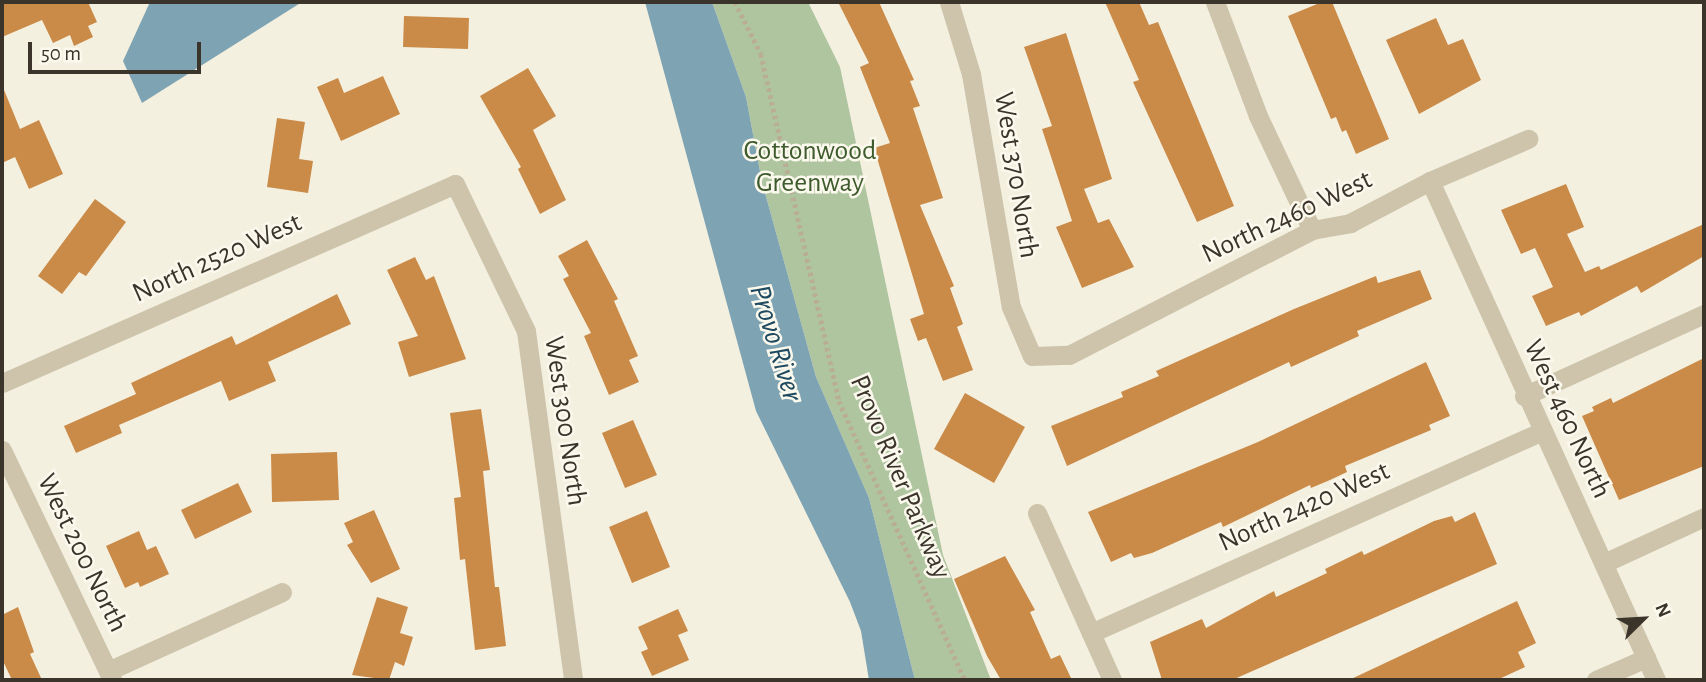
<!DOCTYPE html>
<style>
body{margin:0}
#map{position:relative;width:1706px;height:682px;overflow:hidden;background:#f4f0e0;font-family:"Alegreya Sans",sans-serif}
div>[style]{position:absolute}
.green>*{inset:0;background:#aec59f}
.water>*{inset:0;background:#7ea3b3}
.building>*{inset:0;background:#ca8a48}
.path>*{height:4.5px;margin-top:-2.25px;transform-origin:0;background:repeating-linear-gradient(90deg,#b9ae95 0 3.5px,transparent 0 7px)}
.minor>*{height:19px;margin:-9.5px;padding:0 9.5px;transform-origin:9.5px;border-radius:9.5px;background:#cdc4ab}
span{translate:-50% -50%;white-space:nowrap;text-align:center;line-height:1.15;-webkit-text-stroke:5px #fbf8ed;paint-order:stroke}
.park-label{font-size:28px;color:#3e5b2d}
.street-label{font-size:28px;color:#3b342b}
.water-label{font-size:30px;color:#1e495f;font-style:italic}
.frame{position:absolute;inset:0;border:4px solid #3b342b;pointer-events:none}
.north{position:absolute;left:1608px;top:584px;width:70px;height:70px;-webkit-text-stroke:5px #fbf8ed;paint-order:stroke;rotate:66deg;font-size:19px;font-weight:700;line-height:28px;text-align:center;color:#3b342b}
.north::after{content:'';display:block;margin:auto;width:24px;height:32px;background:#3b342b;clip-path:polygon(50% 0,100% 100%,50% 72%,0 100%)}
.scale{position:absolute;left:28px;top:42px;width:173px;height:32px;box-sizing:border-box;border:4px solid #3b342b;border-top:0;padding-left:9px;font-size:21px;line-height:24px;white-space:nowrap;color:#3b342b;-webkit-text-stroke:5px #fbf8ed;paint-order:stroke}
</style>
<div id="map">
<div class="green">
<div style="clip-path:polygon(712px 2px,808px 2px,840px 67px,943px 555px,991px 680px,915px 680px,869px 498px,816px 377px,762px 182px,746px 97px)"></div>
</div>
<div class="water">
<div style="clip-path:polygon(150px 2px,302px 2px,142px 103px,123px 61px)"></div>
<div style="clip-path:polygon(645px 2px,712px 2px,746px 97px,762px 182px,816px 377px,869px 498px,915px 680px,869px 680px,861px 631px,850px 602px,756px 411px)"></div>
</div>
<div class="building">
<div style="clip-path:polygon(2px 2px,88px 2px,97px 22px,88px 26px,93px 37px,74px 46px,70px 35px,53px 43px,42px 20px,2px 37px)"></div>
<div style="clip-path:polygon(838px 2px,879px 2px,914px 80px,910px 81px,920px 106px,913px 108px,943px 198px,920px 205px,954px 286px,950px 288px,963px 324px,957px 327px,973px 370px,943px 381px,926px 338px,918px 341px,910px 319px,924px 314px,874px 148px,890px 143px,860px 67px,869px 63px)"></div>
<div style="clip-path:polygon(1105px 2px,1139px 2px,1149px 25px,1158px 22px,1234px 206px,1197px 222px,1133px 82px,1139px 80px)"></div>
<div style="clip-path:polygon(1322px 2px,1332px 2px,1389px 139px,1356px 154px,1346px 130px,1342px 132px,1336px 117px,1331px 119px,1288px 16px)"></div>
<div style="clip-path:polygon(404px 16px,469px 18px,468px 49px,403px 47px)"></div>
<div style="clip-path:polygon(1436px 18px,1448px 45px,1463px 39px,1481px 80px,1419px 114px,1386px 40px)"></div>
<div style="clip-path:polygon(1066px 33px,1112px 179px,1084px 189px,1098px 223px,1109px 219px,1134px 267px,1082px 288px,1056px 227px,1072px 221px,1042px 129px,1052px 126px,1024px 47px)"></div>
<div style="clip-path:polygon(528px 68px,556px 116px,533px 130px,566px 200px,540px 214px,518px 169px,521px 167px,480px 96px)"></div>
<div style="clip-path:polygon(383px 76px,400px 114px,341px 141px,317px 87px,338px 78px,344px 93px)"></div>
<div style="clip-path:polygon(2px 85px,20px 129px,39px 120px,63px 174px,29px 189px,15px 157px,2px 163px)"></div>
<div style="clip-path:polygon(277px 118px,305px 122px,299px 159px,313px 161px,308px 193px,267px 187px)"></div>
<div style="clip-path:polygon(1566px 184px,1584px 227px,1567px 234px,1585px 272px,1599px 266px,1601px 270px,1704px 224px,1704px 256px,1641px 293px,1637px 286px,1581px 316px,1579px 312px,1546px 326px,1532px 296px,1553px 287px,1535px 248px,1521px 254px,1501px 210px)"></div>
<div style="clip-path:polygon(95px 199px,126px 222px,86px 276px,79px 272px,62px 294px,38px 276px)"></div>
<div style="clip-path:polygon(587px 240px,618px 299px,614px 301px,638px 356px,629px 360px,639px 382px,609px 395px,584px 336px,591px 333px,563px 279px,569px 276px,558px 256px)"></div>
<div style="clip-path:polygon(415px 257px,426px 280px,434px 276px,466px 359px,409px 377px,398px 342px,418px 336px,387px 270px)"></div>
<div style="clip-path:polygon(1420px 270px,1432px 299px,1357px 331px,1359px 336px,1291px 367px,1289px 362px,1067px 466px,1051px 426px,1123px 397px,1121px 392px,1159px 376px,1156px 371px,1294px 309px,1376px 276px,1378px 283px)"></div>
<div style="clip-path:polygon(337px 294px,351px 324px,268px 362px,276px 381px,229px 401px,221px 381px,119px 425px,122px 433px,76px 453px,64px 426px,136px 394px,131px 383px,232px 336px,236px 345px)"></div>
<div style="clip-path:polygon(1704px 358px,1704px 466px,1619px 500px,1582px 416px,1594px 411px,1592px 407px,1611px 398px,1613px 403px)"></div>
<div style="clip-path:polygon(1426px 362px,1450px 416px,1429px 425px,1431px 430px,1345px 466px,1347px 472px,1330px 480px,1311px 488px,1310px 485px,1223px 527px,1221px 522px,1152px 553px,1134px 558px,1131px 553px,1111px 562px,1088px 512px,1258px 442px)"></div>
<div style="clip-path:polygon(965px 393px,1025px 427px,994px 483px,934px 449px)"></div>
<div style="clip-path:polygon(481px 409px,490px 470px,483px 471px,495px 587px,499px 587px,506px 646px,475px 650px,465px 559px,460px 560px,454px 498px,461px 497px,450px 413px)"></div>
<div style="clip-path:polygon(633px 420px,657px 475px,625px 488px,602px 433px)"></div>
<div style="clip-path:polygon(337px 452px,339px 500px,272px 502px,271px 454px)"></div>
<div style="clip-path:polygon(238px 483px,252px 512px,195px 539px,181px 510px)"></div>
<div style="clip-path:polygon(374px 510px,400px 569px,371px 583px,347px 545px,353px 542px,344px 523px)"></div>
<div style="clip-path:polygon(647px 511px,670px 567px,632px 583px,609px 527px)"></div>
<div style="clip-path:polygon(1475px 512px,1497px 564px,1232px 680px,1162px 680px,1150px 642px,1202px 619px,1206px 628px,1274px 591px,1276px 597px,1327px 573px,1325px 569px,1362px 551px,1364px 555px,1434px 521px,1452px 516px,1455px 522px)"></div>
<div style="clip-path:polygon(139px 531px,147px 550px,156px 546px,169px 574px,140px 587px,138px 582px,125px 588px,106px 546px)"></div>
<div style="clip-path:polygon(1005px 556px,1035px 610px,1030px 612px,1051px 659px,1060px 655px,1072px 680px,1001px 680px,987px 656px,954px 579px)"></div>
<div style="clip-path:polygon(377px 597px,408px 607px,400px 633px,413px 637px,404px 666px,395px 662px,389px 680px,352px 675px)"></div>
<div style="clip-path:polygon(1517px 601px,1536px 643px,1518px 652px,1525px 667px,1497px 680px,1349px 680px)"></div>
<div style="clip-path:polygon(18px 607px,34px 652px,30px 654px,42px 680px,12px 680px,2px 659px,2px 615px)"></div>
<div style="clip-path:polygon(678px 609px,688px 631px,678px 635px,689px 660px,652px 676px,641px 652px,648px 649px,638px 627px)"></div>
</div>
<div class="path">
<div style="left:735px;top:2px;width:58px;rotate:63.4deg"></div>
<div style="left:761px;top:54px;width:356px;rotate:77.3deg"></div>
<div style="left:839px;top:401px;width:306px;rotate:65.7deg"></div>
</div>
<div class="minor">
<div style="left:949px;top:2px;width:75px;rotate:73deg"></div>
<div style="left:971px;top:74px;width:236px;rotate:80.3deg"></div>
<div style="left:1011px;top:307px;width:53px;rotate:66.8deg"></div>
<div style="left:1032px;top:356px;width:37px;rotate:-2deg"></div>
<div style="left:1069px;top:355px;width:273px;rotate:-27.2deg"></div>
<div style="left:1312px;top:230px;width:39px;rotate:-10deg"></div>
<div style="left:1350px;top:223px;width:90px;rotate:-27.7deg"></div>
<div style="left:1430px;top:181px;width:107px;rotate:-23.2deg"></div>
<div style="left:1215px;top:2px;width:122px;rotate:69.3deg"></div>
<div style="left:1258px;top:116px;width:126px;rotate:64.7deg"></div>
<div style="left:1430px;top:181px;width:548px;rotate:65.63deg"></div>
<div style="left:2px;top:383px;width:495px;rotate:-23.7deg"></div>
<div style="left:455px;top:184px;width:163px;rotate:64.2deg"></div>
<div style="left:526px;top:331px;width:352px;rotate:82.3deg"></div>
<div style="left:1524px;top:396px;width:198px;rotate:-24.5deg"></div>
<div style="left:2px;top:450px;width:255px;rotate:64.4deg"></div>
<div style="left:1037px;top:513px;width:183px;rotate:65.8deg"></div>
<div style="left:1604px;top:563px;width:110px;rotate:-24.7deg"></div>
<div style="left:1091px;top:633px;width:492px;rotate:-24.1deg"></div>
<div style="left:108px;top:671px;width:191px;rotate:-24.4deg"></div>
<div style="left:1596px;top:680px;width:55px;rotate:-23.7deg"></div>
</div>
<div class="park-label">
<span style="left:810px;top:167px">Cottonwood<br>Greenway</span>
</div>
<div class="street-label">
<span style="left:1016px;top:175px;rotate:81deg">West 370 North</span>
<span style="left:1287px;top:217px;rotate:-25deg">North 2460 West</span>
<span style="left:217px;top:258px;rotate:-24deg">North 2520 West</span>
<span style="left:1567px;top:419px;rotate:65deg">West 460 North</span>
<span style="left:565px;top:421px;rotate:82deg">West 300 North</span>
<span style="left:900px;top:477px;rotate:67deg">Provo River Parkway</span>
<span style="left:1304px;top:507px;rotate:-24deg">North 2420 West</span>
<span style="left:82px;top:553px;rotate:64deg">West 200 North</span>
</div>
<div class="water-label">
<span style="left:776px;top:343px;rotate:73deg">Provo River</span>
</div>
<div class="frame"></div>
<div class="north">N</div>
<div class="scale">50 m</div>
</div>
